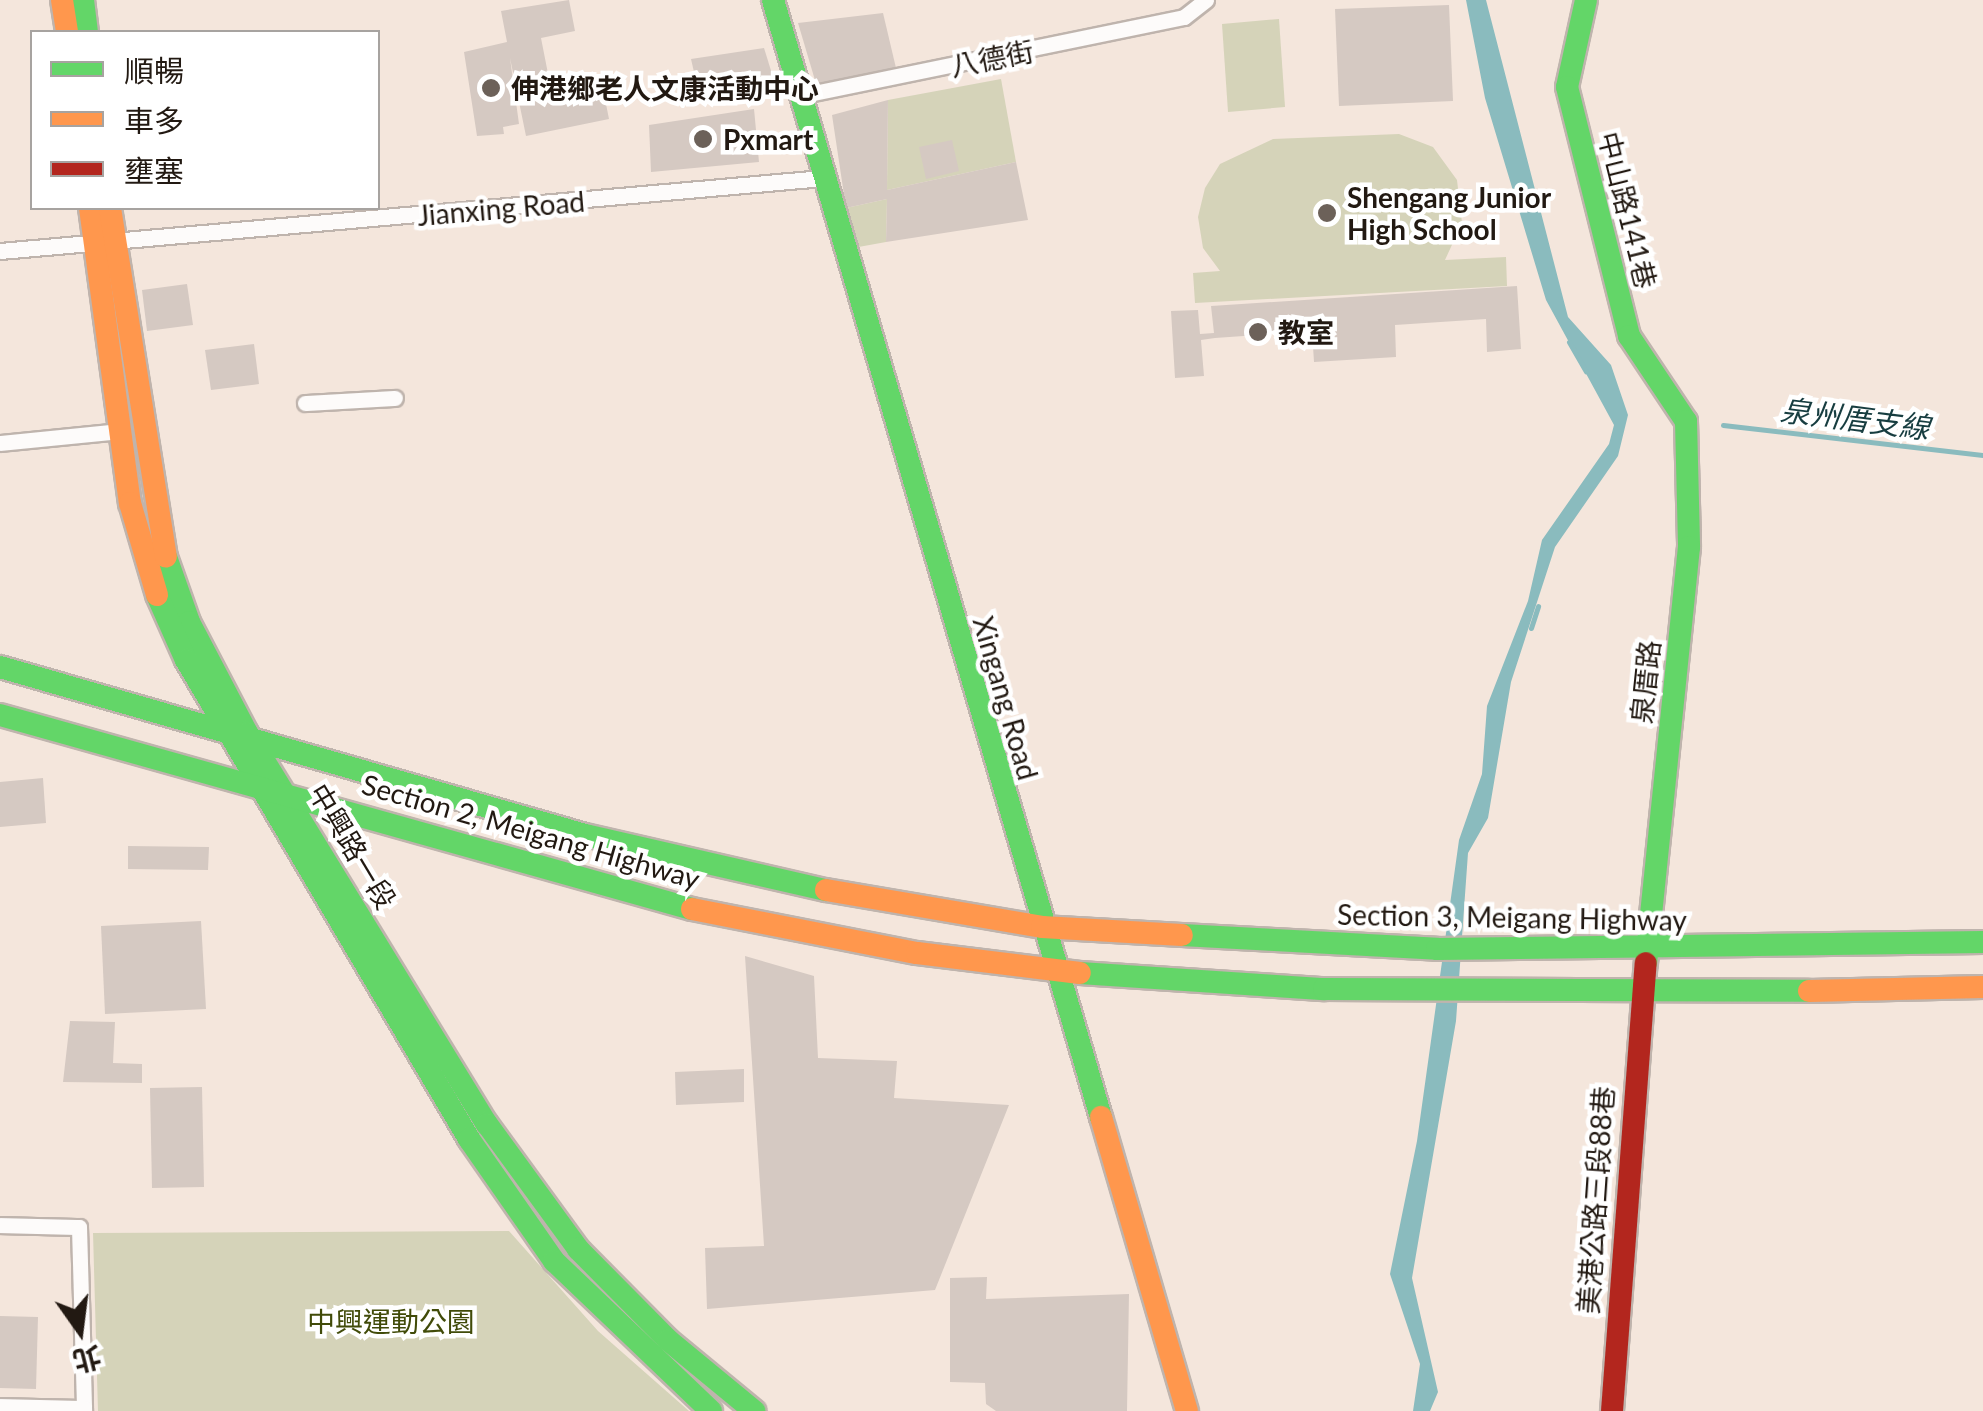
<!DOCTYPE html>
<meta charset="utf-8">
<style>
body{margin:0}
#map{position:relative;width:1983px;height:1411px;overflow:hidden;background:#f4e6dc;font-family:Lato,"Noto Sans TC",sans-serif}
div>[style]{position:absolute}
.green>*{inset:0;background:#d5d3b9}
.water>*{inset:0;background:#8abbbe}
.stream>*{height:5px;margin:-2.5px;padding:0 2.5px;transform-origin:2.5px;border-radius:2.5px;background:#8abbbe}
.building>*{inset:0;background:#d5c9c2}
.roads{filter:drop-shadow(2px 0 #bfb4ad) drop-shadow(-2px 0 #bfb4ad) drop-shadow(0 2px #bfb4ad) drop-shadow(0 -2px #bfb4ad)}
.street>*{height:15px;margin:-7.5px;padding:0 7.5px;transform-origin:7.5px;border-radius:7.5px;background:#fdfbfa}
.fast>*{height:22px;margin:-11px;padding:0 11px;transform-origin:11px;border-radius:11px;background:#63d668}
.slow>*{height:22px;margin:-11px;padding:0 11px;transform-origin:11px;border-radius:11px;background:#ff974d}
.jam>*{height:22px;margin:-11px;padding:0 11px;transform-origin:11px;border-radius:11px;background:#b3261e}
.dots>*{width:28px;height:28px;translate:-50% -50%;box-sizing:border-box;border:5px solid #fff;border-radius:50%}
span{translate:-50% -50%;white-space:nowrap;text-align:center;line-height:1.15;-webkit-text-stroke:9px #fff;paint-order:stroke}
.street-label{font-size:28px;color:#221912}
.poi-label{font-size:28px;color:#221912;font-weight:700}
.left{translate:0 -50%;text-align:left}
.park-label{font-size:28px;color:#414b09}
.water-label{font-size:30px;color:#173d40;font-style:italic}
.legend{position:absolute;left:30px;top:30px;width:350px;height:180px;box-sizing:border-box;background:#fff;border:2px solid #a7a3a0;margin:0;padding:12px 18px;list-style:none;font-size:30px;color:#221912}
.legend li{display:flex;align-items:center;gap:20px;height:50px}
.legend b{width:50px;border:2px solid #a7a3a0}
.north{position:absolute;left:30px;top:1281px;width:100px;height:100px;-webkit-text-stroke:8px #fff;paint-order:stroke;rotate:166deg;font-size:28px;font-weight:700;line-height:40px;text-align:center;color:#221912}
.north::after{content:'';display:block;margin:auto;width:35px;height:45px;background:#221912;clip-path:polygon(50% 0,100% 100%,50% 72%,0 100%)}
</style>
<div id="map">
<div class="green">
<div style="clip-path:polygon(1279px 19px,1285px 107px,1228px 112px,1222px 24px)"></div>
<div style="clip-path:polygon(1001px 79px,1016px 162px,887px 190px,888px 100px)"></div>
<div style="clip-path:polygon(1399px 134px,1433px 147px,1457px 180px,1462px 223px,1445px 260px,1506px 257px,1507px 286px,1195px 303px,1193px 273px,1220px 271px,1203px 248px,1198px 217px,1205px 188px,1220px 164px,1273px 139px)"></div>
<div style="clip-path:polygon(887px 199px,886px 242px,853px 248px,846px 208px)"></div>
<div style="clip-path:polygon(509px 1231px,598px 1331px,689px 1411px,98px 1411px,93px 1233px)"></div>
</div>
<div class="water">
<div style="clip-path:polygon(1466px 0,1486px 0,1568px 317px,1611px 365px,1628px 415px,1618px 456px,1555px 547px,1511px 682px,1488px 818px,1468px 853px,1456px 1021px,1412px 1278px,1438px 1392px,1430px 1411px,1413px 1411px,1420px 1364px,1390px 1274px,1417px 1141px,1459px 840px,1482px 774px,1487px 706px,1528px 601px,1542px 540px,1609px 444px,1614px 425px,1546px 300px,1485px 98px)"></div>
</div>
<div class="stream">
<div style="left:1569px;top:342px;width:34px;rotate:60deg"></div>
<div style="left:1723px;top:425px;width:262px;rotate:6.6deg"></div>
<div style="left:1531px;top:628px;width:23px;rotate:-72deg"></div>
</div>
<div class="building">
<div style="clip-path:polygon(569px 0,575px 31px,541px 38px,552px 94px,602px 84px,609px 119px,526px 136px,510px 58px,519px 124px,503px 127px,504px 134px,477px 136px,464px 52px,507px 42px,501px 11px)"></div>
<div style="clip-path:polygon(1449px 5px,1453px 101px,1339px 106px,1335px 9px)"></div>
<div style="clip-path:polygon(883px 13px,896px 68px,817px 87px,798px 23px)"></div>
<div style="clip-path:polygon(764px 48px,773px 77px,699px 94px,691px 59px)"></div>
<div style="clip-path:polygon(888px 100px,887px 190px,1016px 162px,1028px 220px,886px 242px,887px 199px,846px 208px,832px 115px)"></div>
<div style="clip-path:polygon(754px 109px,759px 162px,651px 172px,649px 125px)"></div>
<div style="clip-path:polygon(952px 140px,959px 171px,926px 179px,919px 147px)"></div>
<div style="clip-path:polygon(187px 284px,193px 325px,147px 331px,142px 290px)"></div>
<div style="clip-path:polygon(1517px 286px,1521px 349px,1487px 352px,1486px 319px,1395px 325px,1396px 357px,1314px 362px,1312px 331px,1215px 338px,1201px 340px,1204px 376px,1175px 378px,1171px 311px,1198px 310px,1200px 334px,1214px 333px,1211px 306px)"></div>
<div style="clip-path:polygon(254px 344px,259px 384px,211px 390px,205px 350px)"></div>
<div style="clip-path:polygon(43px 778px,46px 823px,0 827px,0 782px)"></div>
<div style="clip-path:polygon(128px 846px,209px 847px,208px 870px,128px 869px)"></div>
<div style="clip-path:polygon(201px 921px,206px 1009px,105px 1014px,101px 926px)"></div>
<div style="clip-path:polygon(745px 956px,814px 976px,818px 1058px,897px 1061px,894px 1098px,1009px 1105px,935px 1290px,707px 1309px,705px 1248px,764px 1246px)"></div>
<div style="clip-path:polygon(70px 1021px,115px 1022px,113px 1063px,142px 1064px,142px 1083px,63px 1082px)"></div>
<div style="clip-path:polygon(744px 1069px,744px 1102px,676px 1105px,675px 1072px)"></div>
<div style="clip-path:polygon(202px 1087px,204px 1187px,152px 1188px,150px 1088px)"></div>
<div style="clip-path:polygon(987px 1277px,986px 1299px,1129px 1294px,1127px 1411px,996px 1411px,986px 1404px,985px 1383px,950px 1382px,950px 1278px)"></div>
<div style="clip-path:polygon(0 1316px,38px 1317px,36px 1389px,0 1388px)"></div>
</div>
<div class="roads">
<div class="street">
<div style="left:799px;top:96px;width:393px;rotate:-11.6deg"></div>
<div style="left:1184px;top:17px;width:28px;rotate:-38deg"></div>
<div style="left:0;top:251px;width:825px;rotate:-5.07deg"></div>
<div style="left:305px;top:403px;width:90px;rotate:-3.2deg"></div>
<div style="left:0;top:443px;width:121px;rotate:-5.7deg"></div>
<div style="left:0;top:1225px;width:79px;rotate:1.5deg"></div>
<div style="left:79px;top:1227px;width:184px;rotate:88.4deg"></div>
<div style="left:0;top:1406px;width:84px;rotate:1.4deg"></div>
</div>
<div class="fast">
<div style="left:83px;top:0;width:32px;rotate:83deg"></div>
<div style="left:773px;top:0;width:1164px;rotate:73.64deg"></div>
<div style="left:1586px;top:0;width:89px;rotate:102.3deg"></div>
<div style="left:1567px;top:87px;width:257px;rotate:76deg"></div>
<div style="left:1629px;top:336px;width:102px;rotate:56.2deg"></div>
<div style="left:1686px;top:421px;width:126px;rotate:88.6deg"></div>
<div style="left:1689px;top:547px;width:418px;rotate:95.9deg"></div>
<div style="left:166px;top:557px;width:69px;rotate:70.5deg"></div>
<div style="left:189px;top:622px;width:125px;rotate:62.4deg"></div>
<div style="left:247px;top:733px;width:459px;rotate:58.5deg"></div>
<div style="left:487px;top:1124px;width:155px;rotate:53.9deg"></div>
<div style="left:578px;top:1249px;width:128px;rotate:45.3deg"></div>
<div style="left:668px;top:1340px;width:112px;rotate:39.5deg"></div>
<div style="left:157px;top:595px;width:71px;rotate:66deg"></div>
<div style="left:186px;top:660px;width:556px;rotate:59.42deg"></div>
<div style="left:469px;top:1139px;width:149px;rotate:55.1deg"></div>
<div style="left:554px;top:1261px;width:217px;rotate:43.7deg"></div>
<div style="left:0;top:667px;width:609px;rotate:16.02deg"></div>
<div style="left:585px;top:835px;width:247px;rotate:12.9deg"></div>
<div style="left:0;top:715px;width:719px;rotate:15.66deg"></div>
<div style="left:1182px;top:935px;width:255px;rotate:3.1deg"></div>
<div style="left:1437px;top:949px;width:546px;rotate:-0.73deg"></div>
<div style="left:1080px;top:973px;width:245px;rotate:3.8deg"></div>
<div style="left:1324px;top:989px;width:485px;rotate:0.2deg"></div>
</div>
<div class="slow">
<div style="left:62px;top:0;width:32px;rotate:81deg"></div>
<div style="left:90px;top:208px;width:298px;rotate:82.3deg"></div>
<div style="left:130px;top:503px;width:96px;rotate:73.6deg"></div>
<div style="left:110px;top:208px;width:353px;rotate:80.9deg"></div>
<div style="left:826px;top:890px;width:219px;rotate:9.7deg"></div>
<div style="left:1042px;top:927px;width:140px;rotate:3.3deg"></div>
<div style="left:692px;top:909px;width:229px;rotate:11.1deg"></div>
<div style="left:917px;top:953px;width:164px;rotate:7deg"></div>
<div style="left:1809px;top:991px;width:174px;rotate:-1.3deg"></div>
<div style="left:1101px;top:1117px;width:306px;rotate:73.7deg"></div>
</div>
<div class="jam">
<div style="left:1612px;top:1411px;width:449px;rotate:-85.7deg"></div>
</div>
</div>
<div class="dots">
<div style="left:491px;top:88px;background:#6c6159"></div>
<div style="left:703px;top:139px;background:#6c6159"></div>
<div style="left:1327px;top:213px;background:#6c6159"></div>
<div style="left:1258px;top:332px;background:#6c6159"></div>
</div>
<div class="street-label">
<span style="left:992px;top:58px;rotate:-11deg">八德街</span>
<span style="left:501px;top:208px;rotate:-5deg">Jianxing Road</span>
<span style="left:1628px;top:210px;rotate:76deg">中山路141巷</span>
<span style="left:1645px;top:682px;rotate:-84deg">泉厝路</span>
<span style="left:1006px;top:698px;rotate:74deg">Xingang Road</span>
<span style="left:531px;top:831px;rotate:16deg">Section 2, Meigang Highway</span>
<span style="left:353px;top:846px;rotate:59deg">中興路一段</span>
<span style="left:1512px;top:917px;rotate:1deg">Section 3, Meigang Highway</span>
<span style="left:1595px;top:1200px;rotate:-86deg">美港公路三段88巷</span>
</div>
<div class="poi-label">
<span class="left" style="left:511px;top:88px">伸港鄉老人文康活動中心</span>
<span class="left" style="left:723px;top:139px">Pxmart</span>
<span class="left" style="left:1347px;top:213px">Shengang Junior<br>High School</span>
<span class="left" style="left:1278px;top:332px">教室</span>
</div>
<div class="park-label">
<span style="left:391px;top:1321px">中興運動公園</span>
</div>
<div class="water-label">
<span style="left:1855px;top:418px;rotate:7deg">泉州厝支線</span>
</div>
<ul class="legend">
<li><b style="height:12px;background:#63d668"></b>順暢</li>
<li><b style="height:12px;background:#ff974d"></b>車多</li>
<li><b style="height:12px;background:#b3261e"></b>壅塞</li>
</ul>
<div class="north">北</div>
</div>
